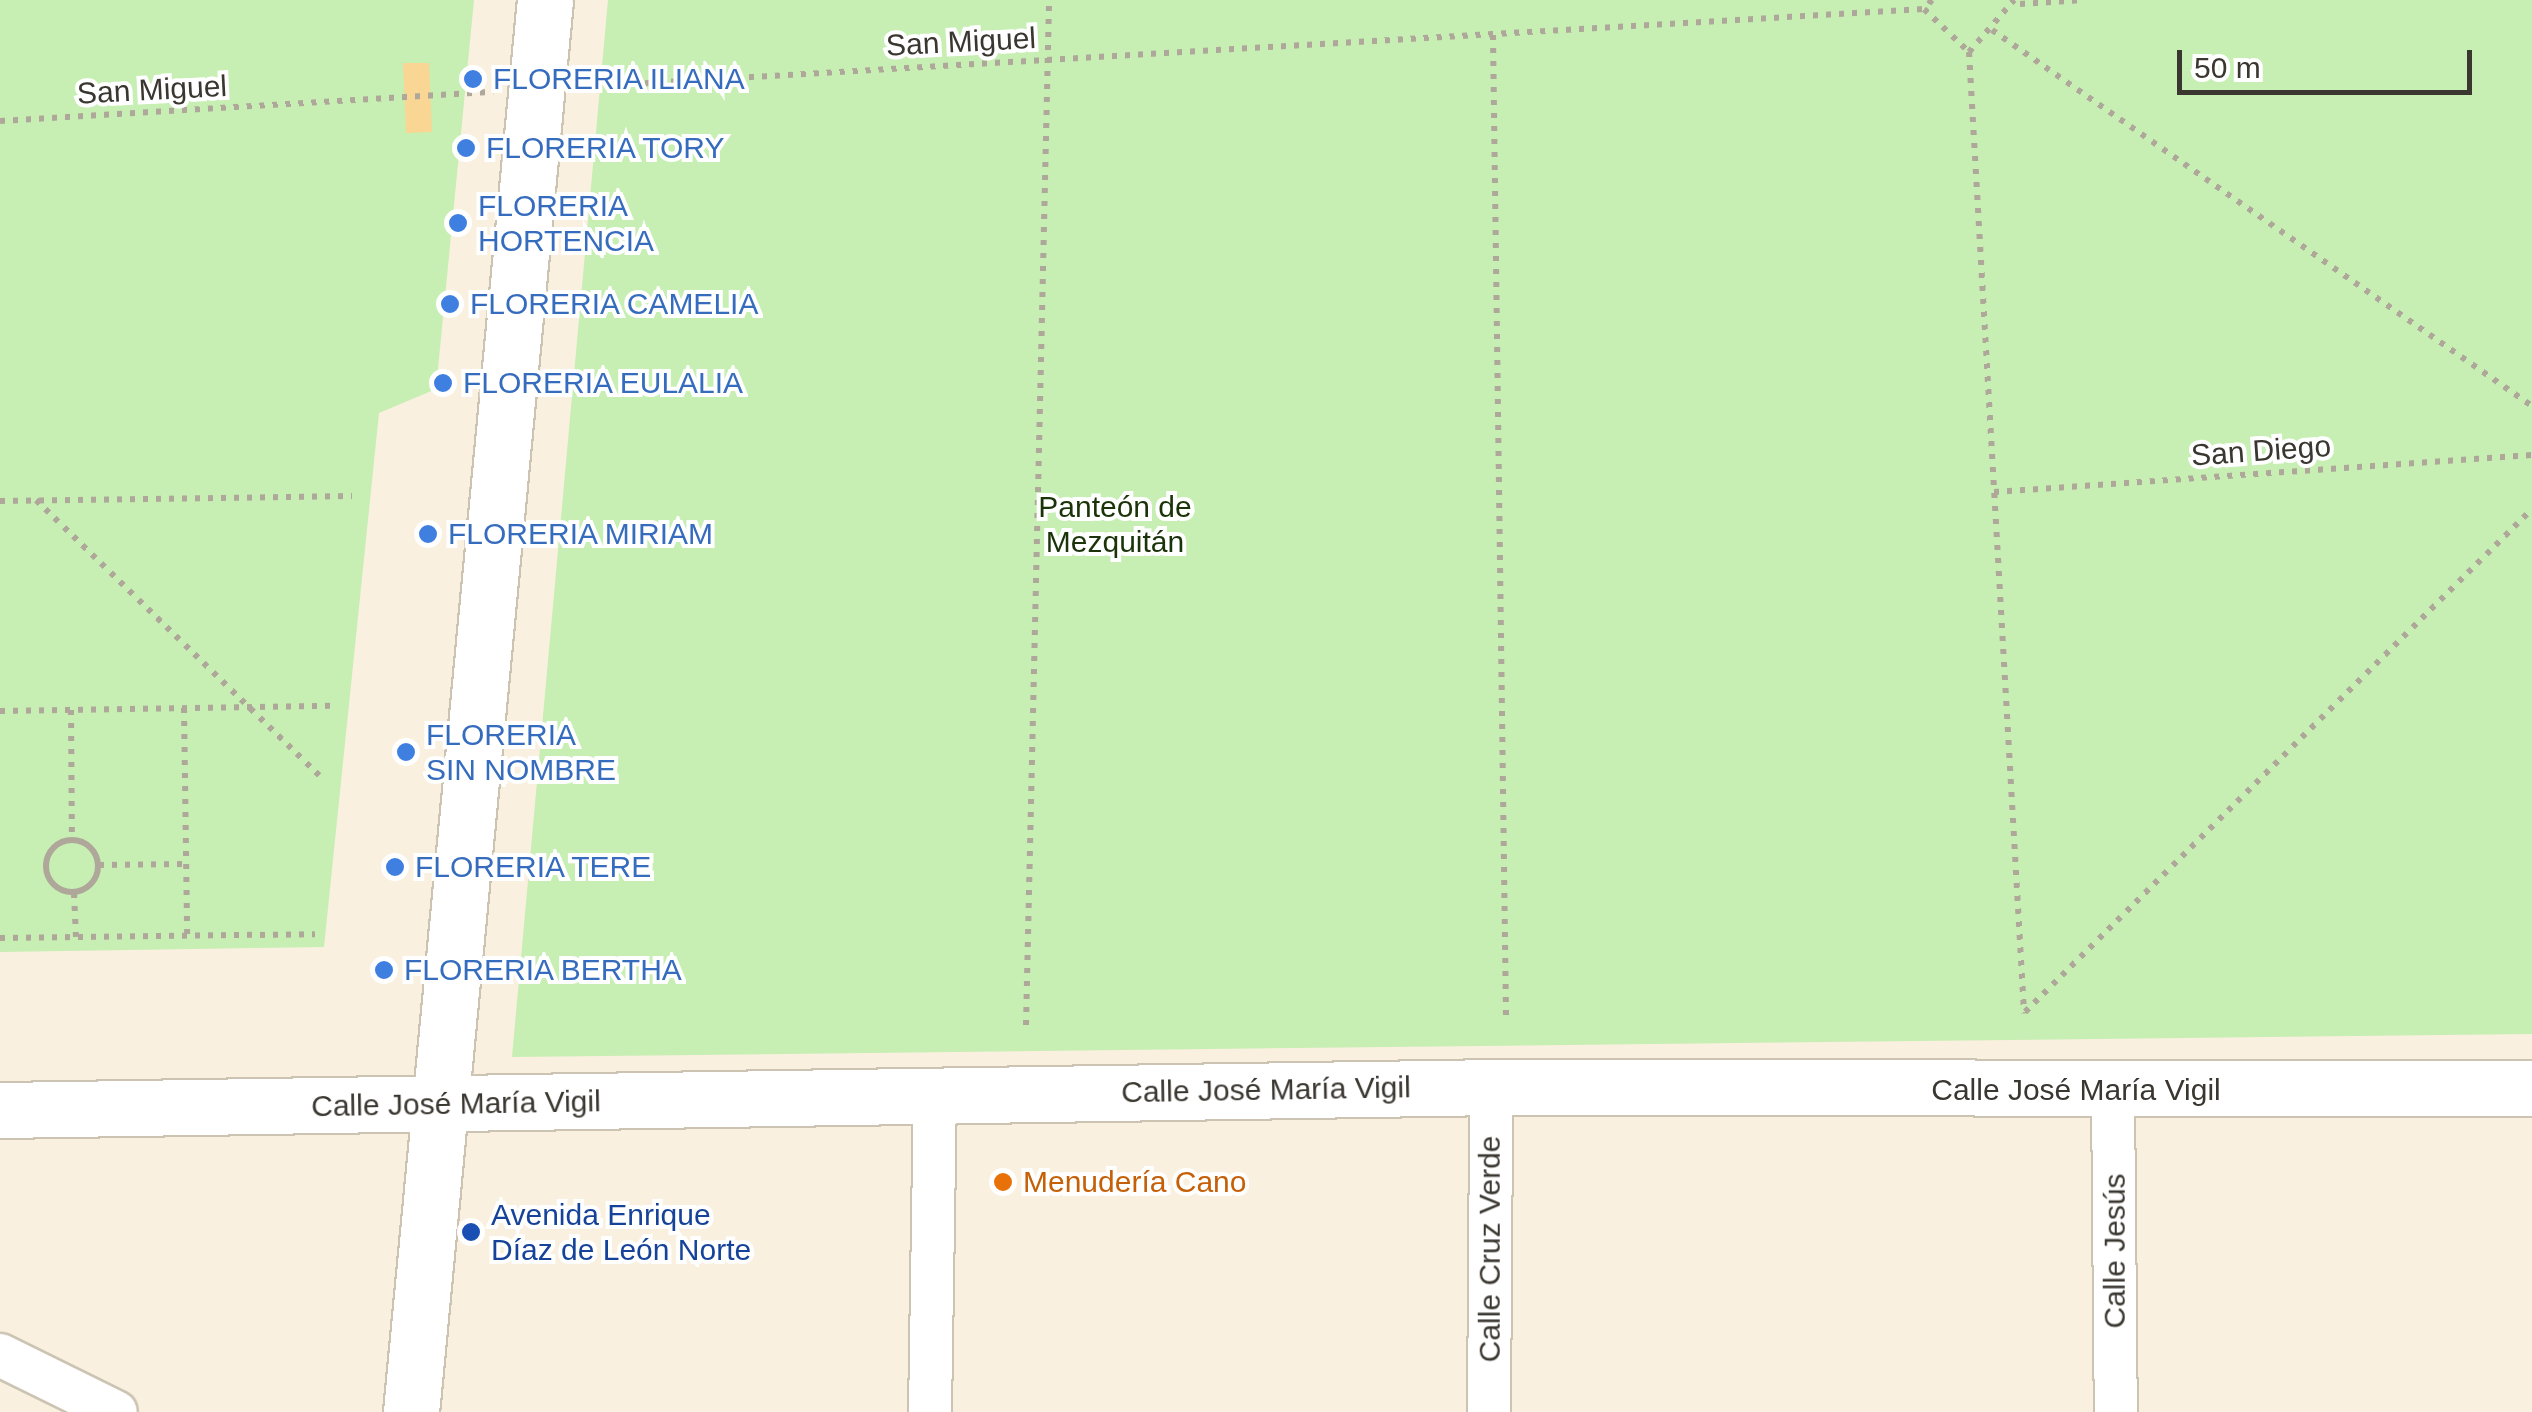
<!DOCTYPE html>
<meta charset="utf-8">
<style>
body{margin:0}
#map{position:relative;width:2532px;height:1412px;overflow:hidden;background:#f9f0df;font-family:Arial,sans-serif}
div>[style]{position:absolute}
.green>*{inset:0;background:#c7eeb3}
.building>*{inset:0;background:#fad694}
.path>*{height:6px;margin-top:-3px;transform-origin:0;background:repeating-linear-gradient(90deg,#aea79a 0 5px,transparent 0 13px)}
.path>.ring{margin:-3px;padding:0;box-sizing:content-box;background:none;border:6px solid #aea79a;border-radius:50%}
.roads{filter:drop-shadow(2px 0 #ccc3b3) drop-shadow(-2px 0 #ccc3b3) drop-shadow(0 2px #ccc3b3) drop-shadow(0 -2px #ccc3b3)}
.street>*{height:42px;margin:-21px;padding:0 21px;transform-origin:21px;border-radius:21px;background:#fff}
.secondary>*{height:55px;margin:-27.5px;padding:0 27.5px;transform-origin:27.5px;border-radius:27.5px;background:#fff}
.dots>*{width:28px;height:28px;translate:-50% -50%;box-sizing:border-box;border:5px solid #fff;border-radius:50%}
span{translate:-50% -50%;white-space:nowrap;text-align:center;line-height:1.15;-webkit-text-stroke:8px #fff;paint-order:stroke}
.street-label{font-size:30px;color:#3a3630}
.shop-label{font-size:30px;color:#366cbe}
.left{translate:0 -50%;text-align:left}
.park-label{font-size:30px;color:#1a3308}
.food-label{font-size:30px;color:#c56008}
.transit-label{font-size:30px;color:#164399}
.scale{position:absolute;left:2177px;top:50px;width:295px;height:45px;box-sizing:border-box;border:5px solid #3a3630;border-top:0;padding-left:12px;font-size:30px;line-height:35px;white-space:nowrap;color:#3a3630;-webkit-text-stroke:8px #fff;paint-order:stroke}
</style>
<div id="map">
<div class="green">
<div style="clip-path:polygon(0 0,474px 0,436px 389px,379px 413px,324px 947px,0 952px)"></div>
<div style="clip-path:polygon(608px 0,2532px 0,2532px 1034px,512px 1057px)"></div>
</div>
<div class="building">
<div style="clip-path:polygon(403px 63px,429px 63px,432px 132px,406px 133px)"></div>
</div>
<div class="path">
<div style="left:1932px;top:0;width:12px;rotate:132deg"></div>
<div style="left:1924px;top:9px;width:62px;rotate:43.7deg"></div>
<div style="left:1969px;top:52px;width:69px;rotate:-49.1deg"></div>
<div style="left:2020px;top:4px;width:64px;rotate:-3.6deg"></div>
<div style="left:1992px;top:30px;width:658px;rotate:34.85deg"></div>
<div style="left:1493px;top:35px;width:985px;rotate:89.24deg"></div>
<div style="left:1969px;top:52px;width:963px;rotate:86.72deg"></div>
<div style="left:580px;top:87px;width:1346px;rotate:-3.32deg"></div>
<div style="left:0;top:121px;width:494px;rotate:-3.4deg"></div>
<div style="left:1994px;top:492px;width:539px;rotate:-3.93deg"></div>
<div style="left:36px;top:500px;width:399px;rotate:44.2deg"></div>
<div style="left:0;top:501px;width:352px;rotate:-0.8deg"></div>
<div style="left:184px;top:708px;width:227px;rotate:89.2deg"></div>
<div style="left:71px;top:710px;width:130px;rotate:89.6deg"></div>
<div style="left:0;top:711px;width:332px;rotate:-0.9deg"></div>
<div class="ring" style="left:46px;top:840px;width:46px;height:46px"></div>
<div style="left:99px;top:865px;width:87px;rotate:-0.7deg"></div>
<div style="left:74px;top:893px;width:44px;rotate:87.4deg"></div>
<div style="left:0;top:938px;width:315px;rotate:-0.7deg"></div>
<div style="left:2025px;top:1012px;width:714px;rotate:-44.77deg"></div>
<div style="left:1026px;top:1025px;width:1025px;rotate:-88.71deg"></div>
</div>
<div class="roads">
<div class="street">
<div style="left:2113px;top:1091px;width:321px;rotate:89.5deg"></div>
<div style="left:0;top:1355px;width:129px;rotate:26.2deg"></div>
<div style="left:930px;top:1412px;width:316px;rotate:-89.1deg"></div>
<div style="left:1489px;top:1412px;width:325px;rotate:-89.6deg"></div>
</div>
<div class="secondary">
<div style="left:0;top:1110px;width:1491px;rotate:-0.88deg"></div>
<div style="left:1491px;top:1087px;width:1041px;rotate:0.06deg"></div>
<div style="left:411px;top:1412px;width:1418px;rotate:-84.58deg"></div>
</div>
</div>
<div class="dots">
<div style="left:473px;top:79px;background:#3f7fe0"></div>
<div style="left:466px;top:148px;background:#3f7fe0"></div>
<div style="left:458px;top:223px;background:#3f7fe0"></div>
<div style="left:450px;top:304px;background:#3f7fe0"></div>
<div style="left:443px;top:383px;background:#3f7fe0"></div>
<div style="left:428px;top:534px;background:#3f7fe0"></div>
<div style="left:406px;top:752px;background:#3f7fe0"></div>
<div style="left:395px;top:867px;background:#3f7fe0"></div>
<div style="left:384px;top:970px;background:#3f7fe0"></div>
<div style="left:1003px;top:1182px;background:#e8710a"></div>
<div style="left:471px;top:1232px;background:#1a4fb4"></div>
</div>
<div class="street-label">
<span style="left:961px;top:42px;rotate:-3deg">San Miguel</span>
<span style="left:152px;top:90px;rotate:-3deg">San Miguel</span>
<span style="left:2261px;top:451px;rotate:-4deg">San Diego</span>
<span style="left:1266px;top:1090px;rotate:-1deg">Calle José María Vigil</span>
<span style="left:2076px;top:1090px">Calle José María Vigil</span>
<span style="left:456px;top:1104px;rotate:-1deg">Calle José María Vigil</span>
<span style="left:1490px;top:1249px;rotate:-90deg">Calle Cruz Verde</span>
<span style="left:2115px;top:1251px;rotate:-90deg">Calle Jesús</span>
</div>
<div class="shop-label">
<span class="left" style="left:493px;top:79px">FLORERIA ILIANA</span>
<span class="left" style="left:486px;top:148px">FLORERIA TORY</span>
<span class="left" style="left:478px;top:223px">FLORERIA<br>HORTENCIA</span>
<span class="left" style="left:470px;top:304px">FLORERIA CAMELIA</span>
<span class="left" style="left:463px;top:383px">FLORERIA EULALIA</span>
<span class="left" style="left:448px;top:534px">FLORERIA MIRIAM</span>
<span class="left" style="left:426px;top:752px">FLORERIA<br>SIN NOMBRE</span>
<span class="left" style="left:415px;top:867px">FLORERIA TERE</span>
<span class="left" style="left:404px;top:970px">FLORERIA BERTHA</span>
</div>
<div class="park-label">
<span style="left:1115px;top:524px">Panteón de<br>Mezquitán</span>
</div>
<div class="food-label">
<span class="left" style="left:1023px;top:1182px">Menudería Cano</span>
</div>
<div class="transit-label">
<span class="left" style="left:491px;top:1232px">Avenida Enrique<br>Díaz de León Norte</span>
</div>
<div class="scale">50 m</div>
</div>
